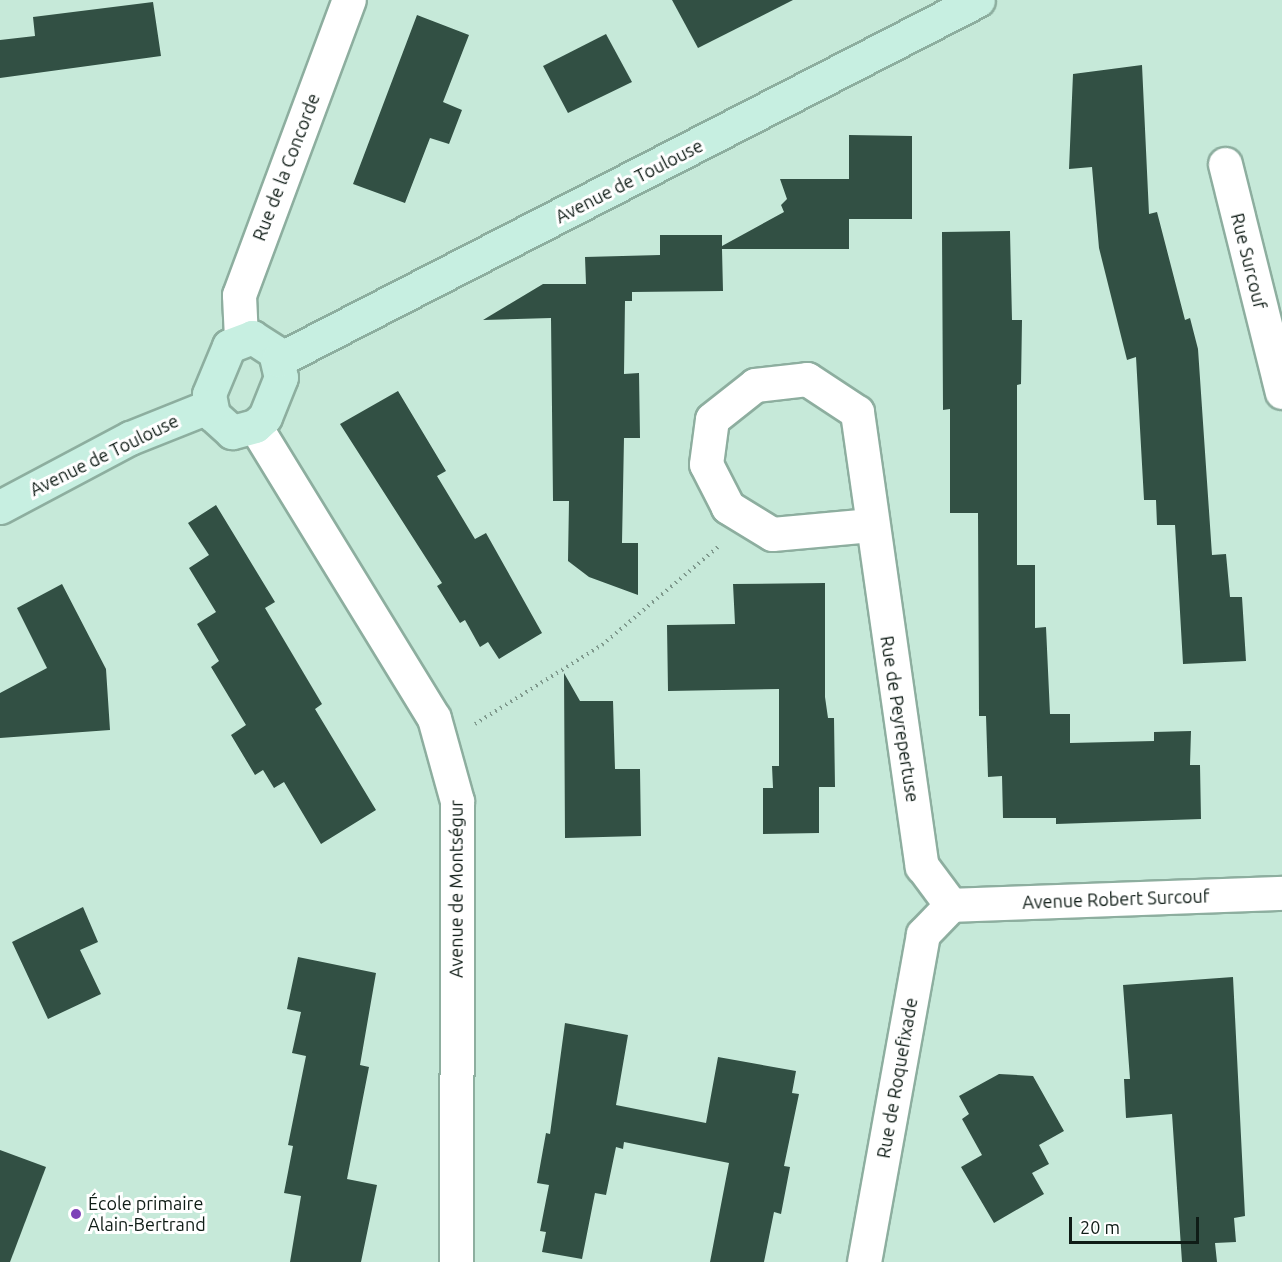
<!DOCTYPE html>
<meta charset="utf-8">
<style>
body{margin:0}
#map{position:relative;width:1282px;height:1262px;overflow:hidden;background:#c6e9d9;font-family:Ubuntu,sans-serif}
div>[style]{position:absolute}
.building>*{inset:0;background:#325044}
.path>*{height:4px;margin-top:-2px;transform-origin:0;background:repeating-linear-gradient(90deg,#7f998d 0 1.5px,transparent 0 6px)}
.roads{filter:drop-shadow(2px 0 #8dae9f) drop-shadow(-2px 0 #8dae9f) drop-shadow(0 2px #8dae9f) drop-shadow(0 -2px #8dae9f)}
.street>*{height:33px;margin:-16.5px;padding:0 16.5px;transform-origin:16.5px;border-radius:16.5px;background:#fff}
.secondary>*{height:33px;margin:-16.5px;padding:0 16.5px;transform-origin:16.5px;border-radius:16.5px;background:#c7efe1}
.dots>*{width:16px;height:16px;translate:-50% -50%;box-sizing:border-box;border:3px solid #fff;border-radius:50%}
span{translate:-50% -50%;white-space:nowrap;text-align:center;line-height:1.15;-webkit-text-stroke:6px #fff;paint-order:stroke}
.street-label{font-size:18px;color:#0f1c16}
.poi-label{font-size:18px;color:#0f1c16}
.left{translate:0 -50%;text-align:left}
.scale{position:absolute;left:1069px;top:1217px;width:130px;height:27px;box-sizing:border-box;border:3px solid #0f1c16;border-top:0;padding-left:8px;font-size:18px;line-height:21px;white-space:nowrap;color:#0f1c16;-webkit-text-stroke:4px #fff;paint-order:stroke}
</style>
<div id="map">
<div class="building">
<div style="clip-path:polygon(672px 0,793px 0,698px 48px)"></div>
<div style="clip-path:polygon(153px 2px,161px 56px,0 78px,0 40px,35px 36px,33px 17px)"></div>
<div style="clip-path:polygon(417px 15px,469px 35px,443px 102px,462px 110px,449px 144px,430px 138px,405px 203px,353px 184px)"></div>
<div style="clip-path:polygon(606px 34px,632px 82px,568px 113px,543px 66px)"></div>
<div style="clip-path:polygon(1142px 65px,1149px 214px,1157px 212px,1185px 320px,1190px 318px,1198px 349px,1212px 555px,1226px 554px,1230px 597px,1242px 597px,1246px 661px,1183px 664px,1175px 525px,1157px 525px,1156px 500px,1144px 500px,1136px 357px,1127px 360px,1099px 248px,1092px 167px,1069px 169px,1073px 74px)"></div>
<div style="clip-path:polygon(849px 135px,912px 136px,912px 219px,849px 219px,849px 249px,722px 249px,723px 291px,632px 292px,632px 301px,625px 301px,624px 374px,639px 373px,640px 438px,624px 438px,622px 543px,638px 543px,638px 595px,589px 577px,568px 561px,569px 501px,553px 501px,551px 318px,483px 320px,543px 284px,586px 284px,585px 257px,660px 255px,660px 235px,722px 235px,722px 246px,784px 212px,781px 205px,787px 199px,780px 179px,849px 179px)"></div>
<div style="clip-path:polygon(1010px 231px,1012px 320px,1022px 320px,1021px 384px,1017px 385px,1017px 565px,1035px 565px,1035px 628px,1046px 627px,1050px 714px,1070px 714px,1070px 743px,1154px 741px,1154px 732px,1191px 731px,1190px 765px,1200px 765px,1201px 819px,1056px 824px,1056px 818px,1003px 818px,1002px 776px,988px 777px,986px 716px,979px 716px,978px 513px,950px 513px,950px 409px,943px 410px,942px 232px)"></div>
<div style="clip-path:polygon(398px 391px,446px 471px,437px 476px,475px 539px,486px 533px,542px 633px,499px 659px,488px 642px,480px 647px,465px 620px,460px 623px,437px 586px,442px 583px,340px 424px)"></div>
<div style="clip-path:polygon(216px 505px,275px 602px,265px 608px,322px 704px,315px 709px,376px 810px,321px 844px,284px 782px,274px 788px,263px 770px,255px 775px,231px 735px,246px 725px,211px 667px,219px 661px,197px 624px,216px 612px,189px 568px,209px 555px,188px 523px)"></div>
<div style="clip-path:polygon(825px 583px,825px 697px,828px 718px,834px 718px,835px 787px,819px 787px,819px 833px,763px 834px,763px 788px,773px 788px,772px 766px,779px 766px,779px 689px,668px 691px,667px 625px,735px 624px,733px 584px)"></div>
<div style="clip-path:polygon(62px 584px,106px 669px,110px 730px,0 738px,0 693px,47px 668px,17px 608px)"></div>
<div style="clip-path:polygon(564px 673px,580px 701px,613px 701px,615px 769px,640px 769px,641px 836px,565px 838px)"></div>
<div style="clip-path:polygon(83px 907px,98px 942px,80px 950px,101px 994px,48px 1019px,12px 942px)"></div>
<div style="clip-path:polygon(298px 957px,376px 973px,360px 1065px,369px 1067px,347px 1179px,377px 1185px,361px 1262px,290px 1262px,301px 1196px,284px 1193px,293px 1146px,288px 1145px,306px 1056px,292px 1053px,301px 1012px,287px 1009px)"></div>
<div style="clip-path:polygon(1233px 977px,1245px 1216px,1234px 1218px,1236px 1242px,1215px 1243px,1217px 1262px,1182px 1262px,1172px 1114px,1126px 1118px,1124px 1079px,1130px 1079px,1123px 985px)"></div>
<div style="clip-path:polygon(565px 1023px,628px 1035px,616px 1105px,706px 1123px,718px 1057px,796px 1071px,792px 1093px,799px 1094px,784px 1166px,790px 1167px,781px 1214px,774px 1212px,764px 1262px,710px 1262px,729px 1163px,624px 1142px,623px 1149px,616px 1147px,606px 1195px,595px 1193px,582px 1259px,542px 1252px,546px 1232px,540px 1231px,549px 1185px,537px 1183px,546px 1133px,550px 1134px)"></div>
<div style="clip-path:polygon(999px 1074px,1033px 1076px,1064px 1131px,1039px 1145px,1049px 1164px,1032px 1173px,1044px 1194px,994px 1223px,961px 1167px,982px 1155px,962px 1119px,969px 1114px,959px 1096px)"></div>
<div style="clip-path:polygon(0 1150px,46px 1167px,10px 1262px,0 1262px)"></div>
</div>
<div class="path">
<div style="left:475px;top:724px;width:150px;rotate:-31.9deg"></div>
<div style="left:602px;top:645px;width:152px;rotate:-40.2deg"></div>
</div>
<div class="roads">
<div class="street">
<div style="left:1225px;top:164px;width:235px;rotate:76deg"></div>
<div style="left:241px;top:338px;width:43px;rotate:-92.7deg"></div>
<div style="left:239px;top:295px;width:315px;rotate:-69.6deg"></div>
<div style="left:255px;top:426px;width:342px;rotate:58.5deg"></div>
<div style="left:434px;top:718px;width:86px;rotate:74.5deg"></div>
<div style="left:457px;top:801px;width:461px;rotate:90.1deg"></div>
<div style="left:871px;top:525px;width:99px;rotate:174.8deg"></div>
<div style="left:772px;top:534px;width:52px;rotate:-148.5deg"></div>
<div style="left:728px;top:507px;width:48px;rotate:-117.1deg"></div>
<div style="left:706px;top:464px;width:45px;rotate:-82.4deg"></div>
<div style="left:712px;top:419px;width:55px;rotate:-38.3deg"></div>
<div style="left:755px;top:385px;width:52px;rotate:-6.6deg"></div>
<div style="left:807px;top:379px;width:60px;rotate:33.4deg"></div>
<div style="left:857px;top:412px;width:459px;rotate:81.9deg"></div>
<div style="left:922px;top:866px;width:49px;rotate:53.4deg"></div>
<div style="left:951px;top:905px;width:331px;rotate:-2.1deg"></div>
<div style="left:864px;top:1262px;width:333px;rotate:-79.8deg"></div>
<div style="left:923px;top:934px;width:40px;rotate:-46deg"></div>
</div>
<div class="secondary">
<div style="left:252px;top:337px;width:27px;rotate:33deg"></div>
<div style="left:275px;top:352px;width:26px;rotate:77deg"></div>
<div style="left:281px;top:377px;width:43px;rotate:111.8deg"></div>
<div style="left:265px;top:417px;width:13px;rotate:138deg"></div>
<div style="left:255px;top:426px;width:24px;rotate:165deg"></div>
<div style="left:232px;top:432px;width:25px;rotate:-138deg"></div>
<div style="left:213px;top:415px;width:21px;rotate:-101deg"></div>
<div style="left:209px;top:394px;width:52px;rotate:-67.4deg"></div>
<div style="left:229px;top:346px;width:25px;rotate:-21deg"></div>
<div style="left:278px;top:360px;width:787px;rotate:-27.22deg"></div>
<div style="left:0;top:507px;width:147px;rotate:-28deg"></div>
<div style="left:130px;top:438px;width:86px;rotate:-21.8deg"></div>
</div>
</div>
<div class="dots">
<div style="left:76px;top:1214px;background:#7e42b8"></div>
</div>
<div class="street-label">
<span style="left:286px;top:167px;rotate:-69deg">Rue de la Concorde</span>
<span style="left:629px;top:181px;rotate:-27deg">Avenue de Toulouse</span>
<span style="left:1249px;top:261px;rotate:76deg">Rue Surcouf</span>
<span style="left:104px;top:455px;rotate:-26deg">Avenue de Toulouse</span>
<span style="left:900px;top:719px;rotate:81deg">Rue de Peyrepertuse</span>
<span style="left:456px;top:889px;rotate:-90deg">Avenue de Montségur</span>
<span style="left:1116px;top:899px;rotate:-2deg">Avenue Robert Surcouf</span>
<span style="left:897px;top:1078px;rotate:-80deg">Rue de Roquefixade</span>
</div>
<div class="poi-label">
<span class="left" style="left:88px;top:1214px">École primaire<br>Alain-Bertrand</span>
</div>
<div class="scale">20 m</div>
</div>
